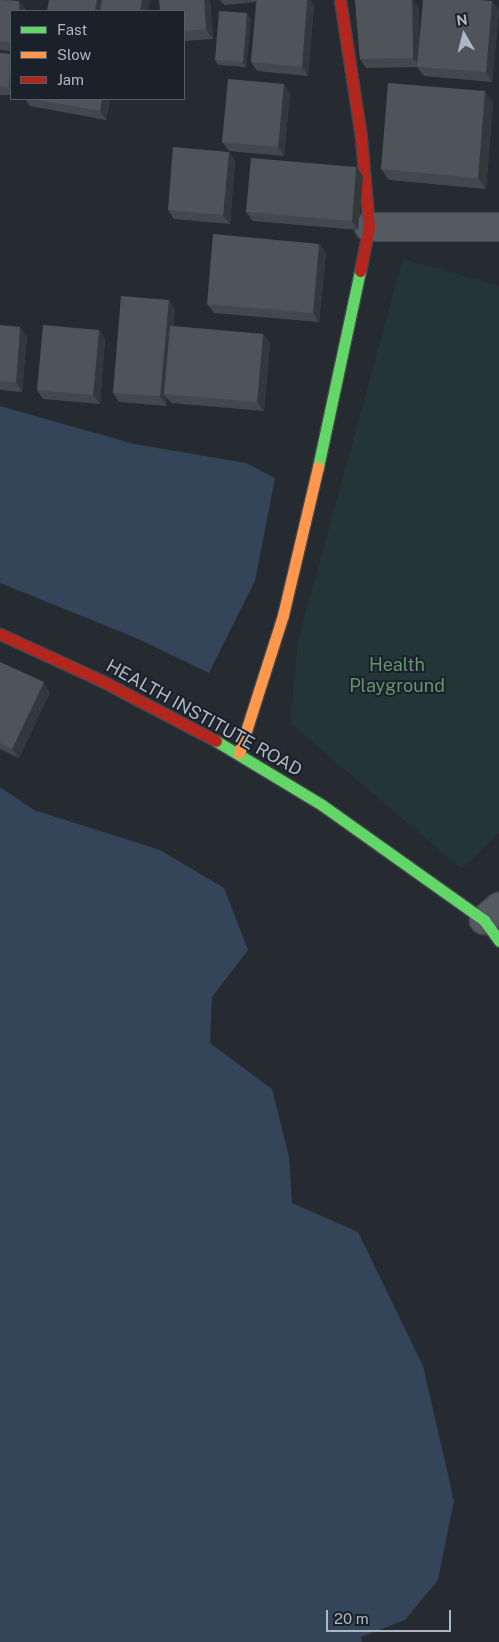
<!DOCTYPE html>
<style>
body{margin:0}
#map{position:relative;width:499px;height:1642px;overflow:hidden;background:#262b31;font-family:"Public Sans",sans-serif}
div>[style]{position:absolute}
.green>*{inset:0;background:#243537}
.water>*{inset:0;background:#344459}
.roads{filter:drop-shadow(1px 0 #43474c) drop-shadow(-1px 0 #43474c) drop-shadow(0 1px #43474c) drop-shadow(0 -1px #43474c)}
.street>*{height:28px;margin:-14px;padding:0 14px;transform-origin:14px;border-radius:14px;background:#555960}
.fast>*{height:11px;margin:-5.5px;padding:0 5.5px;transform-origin:5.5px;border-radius:5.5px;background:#63d668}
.slow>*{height:11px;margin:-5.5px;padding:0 5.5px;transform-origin:5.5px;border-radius:5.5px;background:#ff974d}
.jam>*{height:11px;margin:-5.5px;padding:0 5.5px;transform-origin:5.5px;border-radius:5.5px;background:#b3261e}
.wall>*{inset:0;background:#43484e}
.shaded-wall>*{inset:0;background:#33383d}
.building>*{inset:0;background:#4f545b}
span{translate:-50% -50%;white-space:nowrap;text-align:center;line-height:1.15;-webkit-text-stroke:4px #1a212b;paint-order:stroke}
.park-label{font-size:18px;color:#679370}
.street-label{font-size:18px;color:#aeb7c4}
.legend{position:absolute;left:10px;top:10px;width:175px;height:90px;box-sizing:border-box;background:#1a212b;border:1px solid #555d68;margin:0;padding:6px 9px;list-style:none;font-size:15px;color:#aeb7c4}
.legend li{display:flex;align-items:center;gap:10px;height:25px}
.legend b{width:25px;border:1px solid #555d68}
.north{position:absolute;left:439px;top:10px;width:50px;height:50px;-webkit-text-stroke:4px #1a212b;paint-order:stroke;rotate:352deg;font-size:14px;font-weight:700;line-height:20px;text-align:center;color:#aeb7c4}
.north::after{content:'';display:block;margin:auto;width:18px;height:22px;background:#aeb7c4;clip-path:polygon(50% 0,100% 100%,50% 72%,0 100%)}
.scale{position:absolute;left:326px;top:1610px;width:125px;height:22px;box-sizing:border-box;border:2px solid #aeb7c4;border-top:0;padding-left:6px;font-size:15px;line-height:18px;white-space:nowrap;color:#aeb7c4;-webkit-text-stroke:4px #1a212b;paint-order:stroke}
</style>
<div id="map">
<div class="green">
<div style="clip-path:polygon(403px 259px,499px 286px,499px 833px,462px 869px,290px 723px,298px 641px)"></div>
</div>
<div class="water">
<div style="clip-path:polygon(0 406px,134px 444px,246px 463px,275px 478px,255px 581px,209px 673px,134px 637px,0 583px)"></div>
<div style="clip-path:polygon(0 787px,34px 810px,160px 850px,224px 888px,248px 950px,212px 997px,210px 1043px,272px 1089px,289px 1157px,292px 1203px,358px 1232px,423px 1366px,454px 1501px,438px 1580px,405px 1620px,361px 1637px,362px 1642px,0 1642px)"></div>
</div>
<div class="roads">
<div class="street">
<div style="left:369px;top:227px;width:130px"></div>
<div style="left:484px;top:920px;width:20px;rotate:-41deg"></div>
</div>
<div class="fast">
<div style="left:318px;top:467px;width:200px;rotate:-77.9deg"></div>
<div style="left:216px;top:741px;width:124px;rotate:31.1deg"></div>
<div style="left:322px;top:805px;width:199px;rotate:35.4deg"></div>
<div style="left:484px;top:920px;width:26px;rotate:54deg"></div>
</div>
<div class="slow">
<div style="left:239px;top:753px;width:145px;rotate:-72.3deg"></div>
<div style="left:283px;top:615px;width:152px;rotate:-76.7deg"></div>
</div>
<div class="jam">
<div style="left:340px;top:0;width:140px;rotate:81.3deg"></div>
<div style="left:361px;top:138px;width:89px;rotate:84.9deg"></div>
<div style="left:369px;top:227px;width:45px;rotate:101.6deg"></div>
<div style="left:0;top:634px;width:110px;rotate:24.7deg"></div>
<div style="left:100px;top:680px;width:131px;rotate:27.7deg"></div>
</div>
</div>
<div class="wall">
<div style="clip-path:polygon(0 0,19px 1px,26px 10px,25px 11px,11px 11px,11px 51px,0 50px)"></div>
<div style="clip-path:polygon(159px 0,210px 0,213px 39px,184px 41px,184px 11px)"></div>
<div style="clip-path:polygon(220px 0,310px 0,314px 6px,308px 76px,257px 71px,251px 62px,256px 2px,224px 5px)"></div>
<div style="clip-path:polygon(355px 0,413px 0,419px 8px,419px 43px,492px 1px,499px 10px,492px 82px,424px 76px,417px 67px,366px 68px,360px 59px)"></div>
<div style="clip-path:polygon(251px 19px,246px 67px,218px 65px,215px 60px)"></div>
<div style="clip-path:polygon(0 53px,11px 55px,11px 95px,0 95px)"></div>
<div style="clip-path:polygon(290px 93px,284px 156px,229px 151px,222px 142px)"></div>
<div style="clip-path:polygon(25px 99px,110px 99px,106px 120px,30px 106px)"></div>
<div style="clip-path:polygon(493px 102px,486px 189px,389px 180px,381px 169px)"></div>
<div style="clip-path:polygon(229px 152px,235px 161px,230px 224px,174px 219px,168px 210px)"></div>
<div style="clip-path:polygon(356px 167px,363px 176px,358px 230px,253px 221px,246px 212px)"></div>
<div style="clip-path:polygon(319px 244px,326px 253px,319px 322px,214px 313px,207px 304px)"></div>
<div style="clip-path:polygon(175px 309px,173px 326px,263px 334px,270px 343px,264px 411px,171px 403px,167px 398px,167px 406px,119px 402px,113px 393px)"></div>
<div style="clip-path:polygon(0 325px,27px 336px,22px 392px,0 390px)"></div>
<div style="clip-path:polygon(99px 330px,105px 339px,100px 404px,43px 399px,37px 390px)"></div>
<div style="clip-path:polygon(0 662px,50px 692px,19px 758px,0 749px)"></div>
</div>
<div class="shaded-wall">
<div style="clip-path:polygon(97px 0,105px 0,103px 11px,95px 11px)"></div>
<div style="clip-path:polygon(142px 0,150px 0,148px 11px,140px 11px)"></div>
<div style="clip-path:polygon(204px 0,210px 0,213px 39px,206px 29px)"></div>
<div style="clip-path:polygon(307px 0,310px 0,314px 6px,308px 76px,302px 67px)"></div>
<div style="clip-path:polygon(412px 0,413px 0,419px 8px,420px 67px,413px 58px)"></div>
<div style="clip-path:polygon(19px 1px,26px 10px,25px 11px,19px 11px)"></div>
<div style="clip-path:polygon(492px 1px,499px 10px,492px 82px,486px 72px)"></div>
<div style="clip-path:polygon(247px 13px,251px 19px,246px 67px,243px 62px)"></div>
<div style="clip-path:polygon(10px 54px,11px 55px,11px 90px,9px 87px)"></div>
<div style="clip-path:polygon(284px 84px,290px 93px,284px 156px,278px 147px)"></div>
<div style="clip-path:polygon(485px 91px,493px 102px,486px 189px,478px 178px)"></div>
<div style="clip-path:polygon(102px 99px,110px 99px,106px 120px,100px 111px)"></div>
<div style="clip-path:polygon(229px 152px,235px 161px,230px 224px,223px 215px)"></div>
<div style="clip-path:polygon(356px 167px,363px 176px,358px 230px,352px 221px)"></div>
<div style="clip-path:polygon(319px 244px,326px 253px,319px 322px,313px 313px)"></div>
<div style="clip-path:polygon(169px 300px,175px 309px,168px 394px,164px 394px,167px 398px,167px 406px,160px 396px)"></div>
<div style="clip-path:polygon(20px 327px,27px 336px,22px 392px,16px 382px)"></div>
<div style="clip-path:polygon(99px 330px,105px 339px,100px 404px,93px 395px)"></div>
<div style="clip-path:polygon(263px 334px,270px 343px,264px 411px,257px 402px)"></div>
<div style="clip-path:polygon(44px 682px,50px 692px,19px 758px,12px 749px)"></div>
</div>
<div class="building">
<div style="clip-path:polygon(0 0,19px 1px,19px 11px,11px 11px,11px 42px,0 41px)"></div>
<div style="clip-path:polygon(49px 0,97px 0,95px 11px,47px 11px)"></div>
<div style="clip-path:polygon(102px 0,142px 0,140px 11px,100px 11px)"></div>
<div style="clip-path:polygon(159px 0,204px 0,206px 29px,184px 31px,184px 11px,160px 11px)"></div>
<div style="clip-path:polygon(257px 0,307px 0,302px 67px,251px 62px)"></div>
<div style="clip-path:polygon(355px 0,412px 0,413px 58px,360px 59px)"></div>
<div style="clip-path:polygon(423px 0,478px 0,492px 1px,486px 72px,417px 67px)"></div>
<div style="clip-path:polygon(219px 11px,247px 13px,243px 62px,215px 60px)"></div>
<div style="clip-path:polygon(0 53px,10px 54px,9px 87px,0 86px)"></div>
<div style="clip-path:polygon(228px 79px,284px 84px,278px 147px,222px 142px)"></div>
<div style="clip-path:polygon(388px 83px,485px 91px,478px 178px,381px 169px)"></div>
<div style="clip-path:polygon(33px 99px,102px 99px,100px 111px)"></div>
<div style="clip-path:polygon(173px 147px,229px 152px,223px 215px,168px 210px)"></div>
<div style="clip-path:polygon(251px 158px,356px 167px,352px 221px,246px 212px)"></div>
<div style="clip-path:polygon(213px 234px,319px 244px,313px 313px,207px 304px)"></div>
<div style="clip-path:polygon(121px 296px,169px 300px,160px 396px,113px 393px)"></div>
<div style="clip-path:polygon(0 325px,20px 327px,16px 382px,0 381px)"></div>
<div style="clip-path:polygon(43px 325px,99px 330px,93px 395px,37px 390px)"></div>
<div style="clip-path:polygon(170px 326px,263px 334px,257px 402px,164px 394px)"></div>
<div style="clip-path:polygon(0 662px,44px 682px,12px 749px,0 743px)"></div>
</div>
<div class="park-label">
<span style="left:397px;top:676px">Health<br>Playground</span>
</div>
<div class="street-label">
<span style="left:204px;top:718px;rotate:29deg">HEALTH INSTITUTE ROAD</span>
</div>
<ul class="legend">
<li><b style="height:6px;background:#63d668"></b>Fast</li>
<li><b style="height:6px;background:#ff974d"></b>Slow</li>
<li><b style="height:6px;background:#b3261e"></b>Jam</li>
</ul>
<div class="north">N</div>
<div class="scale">20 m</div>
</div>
